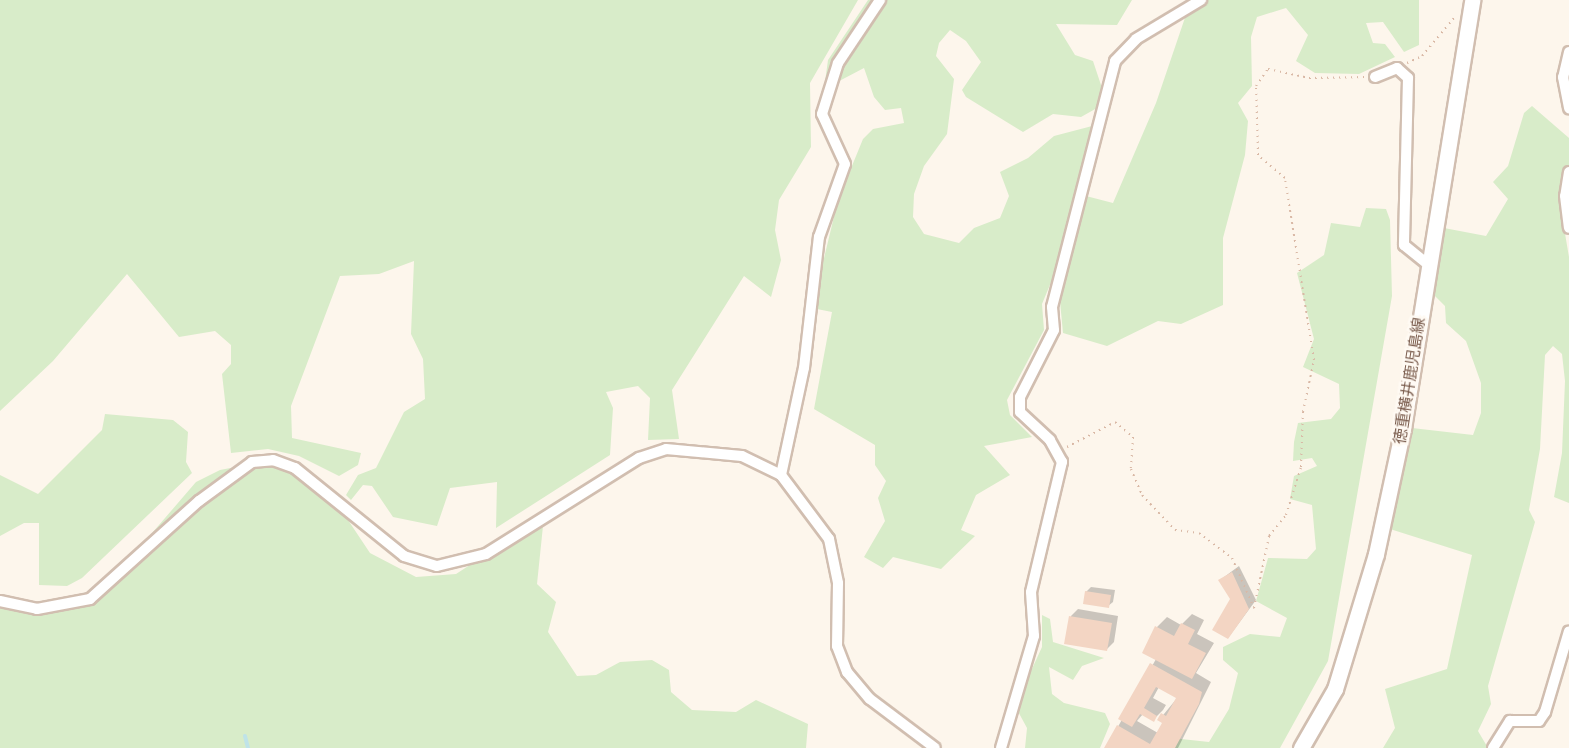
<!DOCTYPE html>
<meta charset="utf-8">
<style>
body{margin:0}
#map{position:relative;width:1569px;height:748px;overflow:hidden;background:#fdf6ec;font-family:Helvetica,"Noto Sans JP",sans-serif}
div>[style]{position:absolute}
.green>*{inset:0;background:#d8ecc9}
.shadow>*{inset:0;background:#0003}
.stream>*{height:4px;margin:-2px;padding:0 2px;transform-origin:2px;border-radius:2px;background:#bfe3e8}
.building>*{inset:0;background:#f3d5c3}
.path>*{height:2px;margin-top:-1px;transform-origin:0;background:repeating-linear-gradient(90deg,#d9b8a5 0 1.5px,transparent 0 6px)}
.roads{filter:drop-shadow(2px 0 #d1beb0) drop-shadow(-2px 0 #d1beb0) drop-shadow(0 2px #d1beb0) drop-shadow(0 -2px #d1beb0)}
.minor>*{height:10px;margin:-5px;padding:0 5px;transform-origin:5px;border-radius:5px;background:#fff}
.secondary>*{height:15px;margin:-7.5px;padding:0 7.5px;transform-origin:7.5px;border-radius:7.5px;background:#fff}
span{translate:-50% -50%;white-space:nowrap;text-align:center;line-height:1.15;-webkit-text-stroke:5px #fffaf3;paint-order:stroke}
.street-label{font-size:16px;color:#7a5c4d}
</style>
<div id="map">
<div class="green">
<div style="clip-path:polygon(0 0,858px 0,810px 83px,811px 147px,779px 200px,775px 230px,781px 260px,771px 297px,744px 276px,672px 390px,679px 439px,648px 440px,650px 398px,638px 386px,606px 392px,613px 408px,610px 455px,496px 528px,497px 482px,450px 488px,437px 526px,393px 517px,372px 486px,363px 485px,351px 500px,346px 495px,358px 475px,376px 468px,404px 412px,425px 399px,423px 359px,411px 334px,414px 261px,379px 274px,340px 276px,291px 406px,292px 438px,361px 453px,358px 465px,339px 476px,299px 456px,268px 449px,231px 453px,222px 374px,231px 364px,231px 345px,215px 331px,179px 337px,127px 274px,53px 361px,0 411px)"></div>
<div style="clip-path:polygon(868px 0,1132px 0,1117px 25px,1056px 24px,1075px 55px,1093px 61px,1103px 91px,1097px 108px,1081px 117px,1053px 114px,1023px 132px,966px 97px,962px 90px,981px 62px,966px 41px,950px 30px,939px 43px,936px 56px,954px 79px,947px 134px,924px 166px,914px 194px,913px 217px,924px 234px,959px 243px,974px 228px,1000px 218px,1009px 196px,1000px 172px,1028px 158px,1054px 136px,1096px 125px,1064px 251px,1042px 304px,1044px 330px,1007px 400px,1010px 415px,1032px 437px,984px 446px,1010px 475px,976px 495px,961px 530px,975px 536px,941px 569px,893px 557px,883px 568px,864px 557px,885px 521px,878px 498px,886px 481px,875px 465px,875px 445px,814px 409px,832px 312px,812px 308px,838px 200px,863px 139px,873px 129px,904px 123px,901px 108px,885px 110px,874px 97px,864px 68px,824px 89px,828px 60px)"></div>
<div style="clip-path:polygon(1191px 0,1419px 0,1419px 45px,1404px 52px,1383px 22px,1366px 23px,1373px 43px,1385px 44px,1395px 57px,1359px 74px,1315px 73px,1296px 61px,1308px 35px,1286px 8px,1257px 17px,1251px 37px,1252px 86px,1238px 103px,1248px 121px,1245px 155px,1223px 238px,1223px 305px,1181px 324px,1158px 321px,1107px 346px,1063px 333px,1059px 291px,1086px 196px,1113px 203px,1156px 103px)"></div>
<div style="clip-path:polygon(1532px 106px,1569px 138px,1569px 209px,1561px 210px,1569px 257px,1569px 503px,1554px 497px,1562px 453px,1565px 381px,1562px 354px,1553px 346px,1545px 355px,1540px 449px,1529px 510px,1535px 522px,1488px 686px,1491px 704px,1478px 731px,1488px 748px,1383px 748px,1395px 728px,1385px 689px,1447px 669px,1472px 555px,1390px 529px,1412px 428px,1473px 435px,1481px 413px,1481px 383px,1466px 341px,1446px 323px,1445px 306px,1433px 294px,1444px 228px,1486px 236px,1508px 199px,1493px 182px,1508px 166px,1524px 113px)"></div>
<div style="clip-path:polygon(1366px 208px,1386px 209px,1390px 220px,1392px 296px,1328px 661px,1280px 748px,1167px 748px,1172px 738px,1209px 742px,1229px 709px,1238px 673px,1223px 660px,1223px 647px,1250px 634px,1280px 637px,1287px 618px,1256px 601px,1268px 558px,1307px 559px,1316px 549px,1312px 505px,1290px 499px,1294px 476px,1317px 466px,1312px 458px,1293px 461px,1294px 442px,1298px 423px,1331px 419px,1340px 408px,1339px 384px,1303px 367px,1314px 339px,1297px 273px,1324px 255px,1331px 223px,1360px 227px)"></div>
<div style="clip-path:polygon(105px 414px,173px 420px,188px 432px,186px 462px,192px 473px,82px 578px,67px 586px,39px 585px,39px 523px,24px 523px,0 536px,0 475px,38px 494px,102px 430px)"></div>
<div style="clip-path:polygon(251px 464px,281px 465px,314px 484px,340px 508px,370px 553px,416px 577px,456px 574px,533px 524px,543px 526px,537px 584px,556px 602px,548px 632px,577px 676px,596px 675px,620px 662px,652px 660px,669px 670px,671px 692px,692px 710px,736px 712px,756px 700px,808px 724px,806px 748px,0 748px,0 609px,75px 609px,97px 597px,196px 482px,220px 470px)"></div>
<div style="clip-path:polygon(1042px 615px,1050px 619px,1053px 642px,1104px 658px,1082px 666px,1073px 680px,1049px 667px,1052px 694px,1064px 703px,1105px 713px,1110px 724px,1100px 748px,1025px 748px,1027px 728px,1015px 706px,1042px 647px)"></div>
</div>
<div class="shadow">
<div style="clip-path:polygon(1239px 566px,1256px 600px,1228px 638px,1232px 599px,1220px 580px)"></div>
<div style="clip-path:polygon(1091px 587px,1115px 590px,1113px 602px,1108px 606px,1086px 592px)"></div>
<div style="clip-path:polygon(1078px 609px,1118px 616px,1114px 642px,1106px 650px,1066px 642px,1071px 616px)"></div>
<div style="clip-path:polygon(evenodd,1192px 614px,1204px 620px,1197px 634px,1214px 643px,1196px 673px,1211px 682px,1178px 748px,1106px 748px,1156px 659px,1157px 627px,1167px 617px,1181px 625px,1192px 614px,1159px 687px,1178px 697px,1159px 720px,1164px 723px,1158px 733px,1137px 721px,1143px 714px,1153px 720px,1163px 710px,1166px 705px,1153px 698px,1159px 687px)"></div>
</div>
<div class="stream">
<div style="left:245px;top:736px;width:12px;rotate:76deg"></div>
</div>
<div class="building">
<div style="clip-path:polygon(1232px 572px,1249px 609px,1228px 639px,1212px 630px,1230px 599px,1218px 580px)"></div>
<div style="clip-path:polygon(1085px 591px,1111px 595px,1109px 608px,1083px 604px)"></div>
<div style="clip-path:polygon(1069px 616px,1112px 623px,1107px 651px,1064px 644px)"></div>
<div style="clip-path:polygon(1181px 623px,1195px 630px,1188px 644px,1206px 653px,1192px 679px,1142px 653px,1155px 626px,1174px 636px)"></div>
<div style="clip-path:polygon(1150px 663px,1202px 692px,1199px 704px,1175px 748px,1104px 748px,1117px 725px,1150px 744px,1162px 723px,1157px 720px,1161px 713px,1166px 716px,1176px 698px,1156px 687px,1144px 708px,1157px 716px,1154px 722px,1140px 714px,1132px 727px,1118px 719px)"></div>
</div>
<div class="path">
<div style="left:1407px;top:63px;width:17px;rotate:-25deg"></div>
<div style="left:1422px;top:56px;width:50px;rotate:-49.9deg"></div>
<div style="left:1067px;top:447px;width:54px;rotate:-27.5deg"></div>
<div style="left:1115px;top:422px;width:23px;rotate:40deg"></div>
<div style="left:1133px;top:437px;width:32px;rotate:94deg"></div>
<div style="left:1131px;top:469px;width:28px;rotate:67deg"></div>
<div style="left:1142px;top:495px;width:48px;rotate:46.7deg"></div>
<div style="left:1175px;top:530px;width:24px;rotate:7deg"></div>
<div style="left:1199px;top:533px;width:41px;rotate:37.1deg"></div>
<div style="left:1232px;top:558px;width:55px;rotate:66.3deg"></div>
<div style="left:1254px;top:608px;width:74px;rotate:-78.2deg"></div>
<div style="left:1269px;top:536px;width:27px;rotate:-51deg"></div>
<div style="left:1286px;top:515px;width:50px;rotate:-72.6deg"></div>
<div style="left:1301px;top:467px;width:55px;rotate:-87.9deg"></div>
<div style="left:1303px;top:412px;width:53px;rotate:-78.1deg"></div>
<div style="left:1314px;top:360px;width:184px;rotate:-99.1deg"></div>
<div style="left:1285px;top:178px;width:35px;rotate:-140deg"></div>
<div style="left:1258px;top:155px;width:69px;rotate:-91.7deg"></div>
<div style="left:1256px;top:86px;width:21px;rotate:-55deg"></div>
<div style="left:1268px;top:69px;width:42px;rotate:12.4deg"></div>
<div style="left:1309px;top:78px;width:56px;rotate:-1deg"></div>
</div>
<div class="roads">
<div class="minor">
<div style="left:1569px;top:52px;width:26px;rotate:103deg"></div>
<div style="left:1563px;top:77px;width:32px;rotate:79deg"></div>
<div style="left:1375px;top:77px;width:24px;rotate:-22deg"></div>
<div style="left:1397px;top:68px;width:15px;rotate:42deg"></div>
<div style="left:1408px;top:78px;width:167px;rotate:91.4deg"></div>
<div style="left:1404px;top:245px;width:32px;rotate:39deg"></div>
<div style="left:1569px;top:172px;width:24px;rotate:99deg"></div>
<div style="left:1565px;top:196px;width:32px;rotate:83deg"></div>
<div style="left:781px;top:475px;width:109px;rotate:-77.9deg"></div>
<div style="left:804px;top:368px;width:132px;rotate:-83.5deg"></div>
<div style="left:819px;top:237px;width:77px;rotate:-70.4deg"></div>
<div style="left:845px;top:164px;width:55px;rotate:-114.7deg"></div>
<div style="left:822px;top:114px;width:53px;rotate:-72.6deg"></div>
<div style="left:838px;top:63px;width:76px;rotate:-56.3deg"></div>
<div style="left:0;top:601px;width:38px;rotate:12deg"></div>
<div style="left:37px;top:609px;width:54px;rotate:-10.7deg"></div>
<div style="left:90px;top:599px;width:147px;rotate:-42deg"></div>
<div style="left:199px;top:501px;width:66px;rotate:-36.3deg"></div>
<div style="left:252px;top:462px;width:21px;rotate:-5deg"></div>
<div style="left:273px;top:460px;width:23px;rotate:20deg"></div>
<div style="left:295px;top:468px;width:140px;rotate:38.9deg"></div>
<div style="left:404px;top:556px;width:34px;rotate:17deg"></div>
<div style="left:437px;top:566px;width:50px;rotate:-13.8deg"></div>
<div style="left:486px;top:554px;width:181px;rotate:-32.1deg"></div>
<div style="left:639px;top:458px;width:28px;rotate:-18deg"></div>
<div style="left:666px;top:449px;width:76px;rotate:5.3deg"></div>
<div style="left:742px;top:456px;width:43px;rotate:26deg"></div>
<div style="left:781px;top:475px;width:80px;rotate:53.1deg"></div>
<div style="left:829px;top:539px;width:45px;rotate:78.4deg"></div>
<div style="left:838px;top:583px;width:63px;rotate:90.9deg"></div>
<div style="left:837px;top:646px;width:28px;rotate:69deg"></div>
<div style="left:847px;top:672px;width:35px;rotate:50deg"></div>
<div style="left:870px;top:699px;width:81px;rotate:37deg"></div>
<div style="left:1001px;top:748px;width:117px;rotate:-73.6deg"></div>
<div style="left:1034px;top:636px;width:44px;rotate:-93.9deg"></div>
<div style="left:1031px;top:592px;width:134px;rotate:-76.6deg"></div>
<div style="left:1062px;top:462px;width:25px;rotate:-119deg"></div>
<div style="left:1050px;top:440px;width:41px;rotate:-137deg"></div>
<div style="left:1020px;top:412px;width:15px;rotate:-90deg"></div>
<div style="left:1020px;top:397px;width:75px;rotate:-63.1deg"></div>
<div style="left:1054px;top:330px;width:23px;rotate:-95deg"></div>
<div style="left:1052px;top:307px;width:254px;rotate:-75.6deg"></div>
<div style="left:1115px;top:61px;width:30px;rotate:-46deg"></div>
<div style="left:1136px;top:39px;width:76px;rotate:-31deg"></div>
<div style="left:1493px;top:748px;width:32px;rotate:-58deg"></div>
<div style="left:1510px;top:721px;width:29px"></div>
<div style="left:1539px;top:721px;width:11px;rotate:-56deg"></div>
<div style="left:1545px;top:712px;width:84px;rotate:-73.5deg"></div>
</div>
<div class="secondary">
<div style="left:1301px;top:748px;width:68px;rotate:-60deg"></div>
<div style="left:1335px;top:689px;width:141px;rotate:-73.1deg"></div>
<div style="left:1376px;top:554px;width:129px;rotate:-77.9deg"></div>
<div style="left:1403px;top:428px;width:434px;rotate:-80.8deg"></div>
</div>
</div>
<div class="street-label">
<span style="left:1410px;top:381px;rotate:-81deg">徳重横井鹿児島線</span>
</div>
</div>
